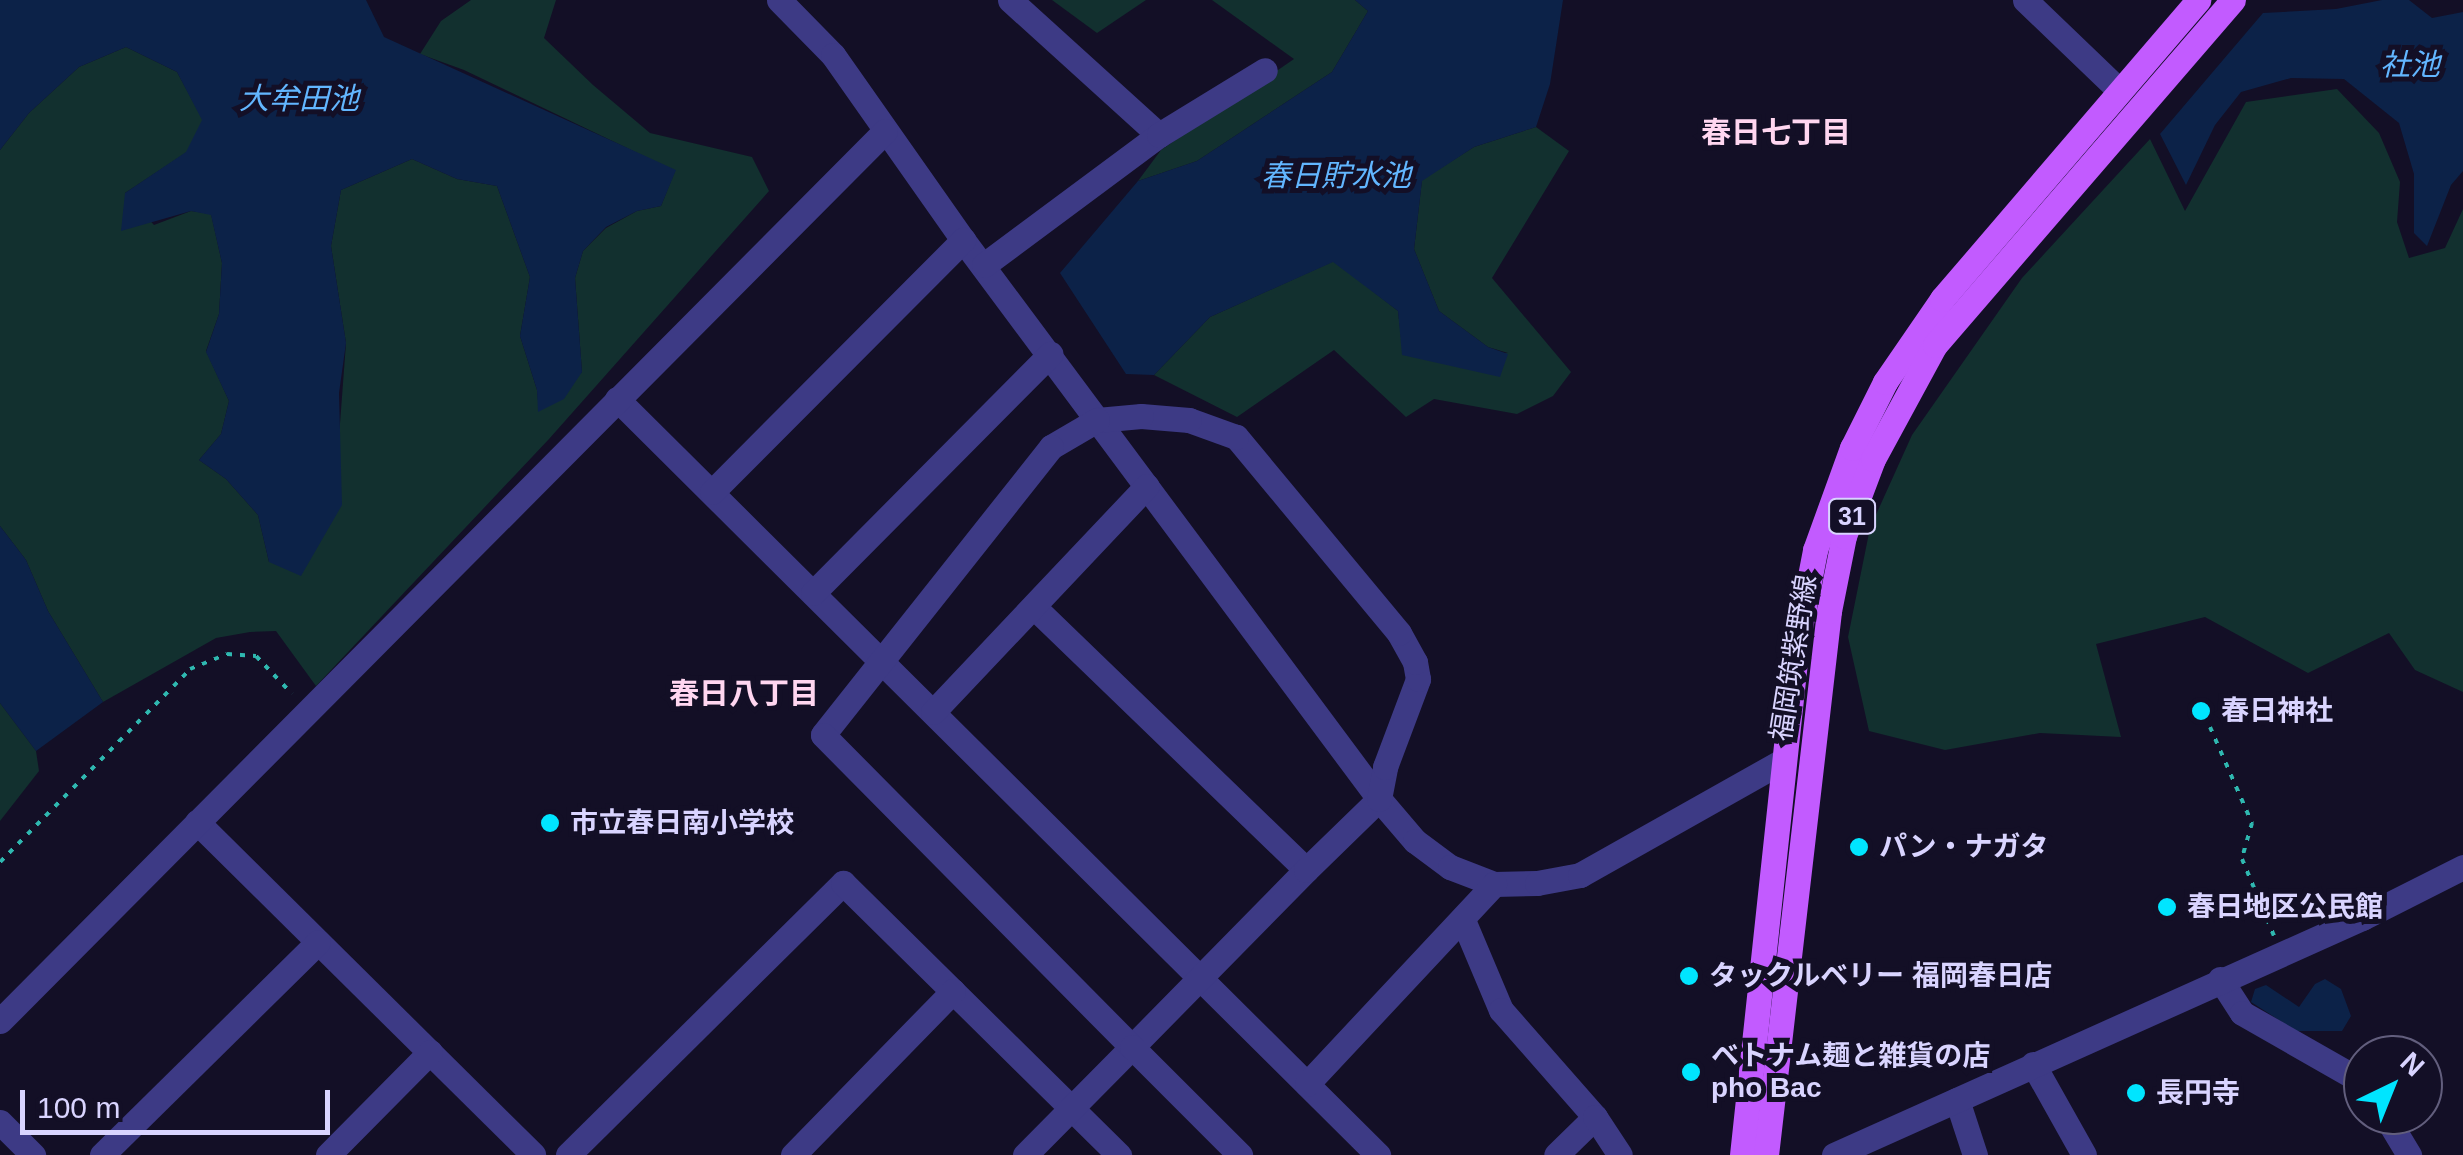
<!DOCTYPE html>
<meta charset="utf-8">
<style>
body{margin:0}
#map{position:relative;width:2463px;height:1155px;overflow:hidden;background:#130f26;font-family:Helvetica,"Noto Sans JP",sans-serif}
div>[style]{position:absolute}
.green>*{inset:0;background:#12302f}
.water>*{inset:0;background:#0c2248}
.path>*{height:4px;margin-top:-2px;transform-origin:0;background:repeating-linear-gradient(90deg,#2fb8b0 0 5px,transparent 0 13px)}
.minor>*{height:25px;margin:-12.5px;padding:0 12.5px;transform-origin:12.5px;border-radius:12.5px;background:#3d3a85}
.major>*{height:25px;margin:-12.5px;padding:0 12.5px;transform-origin:12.5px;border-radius:12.5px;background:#c25bff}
.dots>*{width:28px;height:28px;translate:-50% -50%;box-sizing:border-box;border:5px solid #130f26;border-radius:50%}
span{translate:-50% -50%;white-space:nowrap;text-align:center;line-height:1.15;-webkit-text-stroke:10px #130f26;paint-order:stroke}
.shield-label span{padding:2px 8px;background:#130f26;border:2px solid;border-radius:8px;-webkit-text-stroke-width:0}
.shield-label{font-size:25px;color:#d9d4ff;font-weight:700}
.street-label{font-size:28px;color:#d9d4ff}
.poi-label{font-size:28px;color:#d9d4ff;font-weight:700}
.left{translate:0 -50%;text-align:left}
.water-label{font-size:30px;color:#62b6ff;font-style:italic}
.neighbourhood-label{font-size:30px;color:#ffd6f0;font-weight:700}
.north{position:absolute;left:2343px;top:1035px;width:100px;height:100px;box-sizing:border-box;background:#130f26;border:2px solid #625e7d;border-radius:50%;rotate:43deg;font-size:28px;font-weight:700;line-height:40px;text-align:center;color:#d9d4ff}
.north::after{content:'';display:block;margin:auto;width:35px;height:45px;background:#00e5ff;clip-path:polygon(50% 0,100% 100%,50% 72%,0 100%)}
.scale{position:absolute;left:20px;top:1090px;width:310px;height:45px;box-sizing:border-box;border:5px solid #d9d4ff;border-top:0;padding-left:12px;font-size:30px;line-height:35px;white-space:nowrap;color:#d9d4ff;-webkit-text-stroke:8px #130f26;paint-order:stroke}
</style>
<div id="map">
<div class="green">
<div style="clip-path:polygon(471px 0,556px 0,544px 38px,593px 85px,650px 133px,752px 157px,769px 191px,549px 439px,316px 686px,276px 631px,250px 632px,216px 638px,103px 702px,48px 611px,26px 560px,0 526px,0 150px,29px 113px,79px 67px,126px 47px,177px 72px,203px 120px,187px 152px,125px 193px,154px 225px,191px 211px,211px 214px,222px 263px,219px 314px,206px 351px,229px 401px,221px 434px,199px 460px,226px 479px,258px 515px,269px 562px,339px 437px,346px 343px,331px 246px,341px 190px,412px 159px,457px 179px,497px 186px,530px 277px,520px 336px,537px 390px,539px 411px,582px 372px,575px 278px,583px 251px,606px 228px,637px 211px,661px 206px,675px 171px,464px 70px,420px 54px,441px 21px)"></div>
<div style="clip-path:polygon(1052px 0,1146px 0,1097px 33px)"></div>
<div style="clip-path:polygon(1212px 0,1355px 0,1368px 11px,1332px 72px,1197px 161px,1138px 181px,1161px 150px,1294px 59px)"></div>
<div style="clip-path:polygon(2337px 89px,2379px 133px,2400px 182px,2397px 222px,2409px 258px,2445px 248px,2463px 209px,2463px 692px,2415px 670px,2389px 633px,2308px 673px,2205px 617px,2096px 644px,2121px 737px,2040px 733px,1945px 750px,1869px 731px,1848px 637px,1870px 528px,1912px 435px,2022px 278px,2150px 139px,2185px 211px,2246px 102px)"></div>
<div style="clip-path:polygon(1536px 127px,1569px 151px,1492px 278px,1571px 372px,1553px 396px,1517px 414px,1434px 399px,1406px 417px,1334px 350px,1237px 417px,1154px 375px,1210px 317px,1334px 261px,1398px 311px,1403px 355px,1508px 353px,1488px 347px,1439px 311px,1414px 249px,1422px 180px,1474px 147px)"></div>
<div style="clip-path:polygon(0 703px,36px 751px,39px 771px,0 821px)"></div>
</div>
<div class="water">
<div style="clip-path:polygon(0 0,366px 0,384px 37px,676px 170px,661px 206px,637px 211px,606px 227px,583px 251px,575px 278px,582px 372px,564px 399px,538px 412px,537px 390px,520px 336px,530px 277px,497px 186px,457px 179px,412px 159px,341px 190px,331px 246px,346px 343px,339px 393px,342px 505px,301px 576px,269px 562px,258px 515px,226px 479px,199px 460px,221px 434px,229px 401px,206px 352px,219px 314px,222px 263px,211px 215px,191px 211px,121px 231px,125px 193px,186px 152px,202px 120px,177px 72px,126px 47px,79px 67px,29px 113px,0 150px)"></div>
<div style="clip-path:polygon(1355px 0,1563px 0,1550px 84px,1536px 127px,1474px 147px,1422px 181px,1414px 249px,1439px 311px,1488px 347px,1508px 354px,1500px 377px,1402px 355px,1398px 311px,1333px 262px,1210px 317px,1154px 375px,1126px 374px,1060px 273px,1138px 181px,1197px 161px,1332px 72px,1368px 11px)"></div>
<div style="clip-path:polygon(2382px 0,2409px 0,2432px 18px,2463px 12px,2463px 171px,2451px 185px,2427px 246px,2414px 233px,2414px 174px,2399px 123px,2344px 79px,2291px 78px,2241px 92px,2215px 125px,2186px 185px,2160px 134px,2263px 13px,2336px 9px)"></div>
<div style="clip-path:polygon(0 526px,26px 560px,48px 611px,103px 702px,36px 751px,0 703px)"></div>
<div style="clip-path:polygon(2325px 979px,2341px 989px,2351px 1016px,2342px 1031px,2296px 1031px,2251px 1002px,2255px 989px,2266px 985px,2299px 1007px,2315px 984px)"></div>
</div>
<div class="path">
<div style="left:2210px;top:727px;width:105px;rotate:66.4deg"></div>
<div style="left:2252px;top:823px;width:37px;rotate:106deg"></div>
<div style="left:2242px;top:859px;width:83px;rotate:67.4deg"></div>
<div style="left:0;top:862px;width:271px;rotate:-45.4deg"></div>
<div style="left:190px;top:669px;width:40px;rotate:-22deg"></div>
<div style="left:227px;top:654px;width:29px;rotate:4deg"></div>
<div style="left:256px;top:656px;width:52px;rotate:46.5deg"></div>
</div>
<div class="minor">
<div style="left:779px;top:0;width:77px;rotate:45.5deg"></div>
<div style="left:833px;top:55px;width:226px;rotate:54.9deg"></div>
<div style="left:963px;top:240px;width:697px;rotate:53.34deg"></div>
<div style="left:1379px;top:799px;width:55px;rotate:49.4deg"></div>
<div style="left:1415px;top:841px;width:44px;rotate:36.6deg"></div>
<div style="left:1450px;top:867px;width:47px;rotate:21.1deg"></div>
<div style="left:1494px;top:884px;width:43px;rotate:-1.3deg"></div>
<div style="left:1537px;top:883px;width:44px;rotate:-10.5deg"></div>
<div style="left:1580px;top:875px;width:232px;rotate:-29.4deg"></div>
<div style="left:1010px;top:0;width:201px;rotate:42.2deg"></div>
<div style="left:2025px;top:0;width:130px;rotate:43.8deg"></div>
<div style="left:984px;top:265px;width:218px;rotate:-36.6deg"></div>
<div style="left:1159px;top:135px;width:124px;rotate:-31.5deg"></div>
<div style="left:617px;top:399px;width:1073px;rotate:44.81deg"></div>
<div style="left:712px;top:492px;width:356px;rotate:-45.1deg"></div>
<div style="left:813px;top:593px;width:337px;rotate:-45.2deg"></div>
<div style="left:1034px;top:607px;width:378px;rotate:44deg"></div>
<div style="left:933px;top:712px;width:311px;rotate:-46.6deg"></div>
<div style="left:197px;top:822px;width:473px;rotate:44.7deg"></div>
<div style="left:1463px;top:920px;width:98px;rotate:67.1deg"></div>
<div style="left:1501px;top:1010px;width:142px;rotate:48.7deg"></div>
<div style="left:1595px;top:1117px;width:54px;rotate:135.7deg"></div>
<div style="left:2220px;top:979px;width:40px;rotate:57.1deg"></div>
<div style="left:2242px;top:1013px;width:139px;rotate:29.7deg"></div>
<div style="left:0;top:1021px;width:1255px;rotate:-45.16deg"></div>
<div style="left:2033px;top:1064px;width:104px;rotate:60.7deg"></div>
<div style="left:1307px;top:1084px;width:274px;rotate:-46.9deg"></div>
<div style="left:1957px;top:1100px;width:58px;rotate:71.9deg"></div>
<div style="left:2385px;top:1115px;width:47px;rotate:59deg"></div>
<div style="left:1595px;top:1117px;width:45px;rotate:56.7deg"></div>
<div style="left:0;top:1122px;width:47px;rotate:45deg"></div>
<div style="left:102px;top:1155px;width:303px;rotate:-44.6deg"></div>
<div style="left:328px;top:1155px;width:145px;rotate:-45.3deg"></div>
<div style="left:568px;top:1155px;width:387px;rotate:-44.7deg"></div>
<div style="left:843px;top:883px;width:388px;rotate:44.6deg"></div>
<div style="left:793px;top:1155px;width:229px;rotate:-45.7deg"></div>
<div style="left:1025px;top:1155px;width:152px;rotate:-45.3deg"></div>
<div style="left:1132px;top:1047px;width:248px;rotate:-45.5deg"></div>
<div style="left:1306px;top:870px;width:102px;rotate:-44.2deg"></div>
<div style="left:1379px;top:799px;width:33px;rotate:-79deg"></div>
<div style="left:1385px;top:767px;width:94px;rotate:-69.4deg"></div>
<div style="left:1418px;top:679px;width:17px;rotate:-100deg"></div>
<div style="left:1415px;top:662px;width:33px;rotate:-119deg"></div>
<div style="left:1399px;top:633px;width:255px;rotate:-129.7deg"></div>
<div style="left:1236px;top:437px;width:50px;rotate:-160.1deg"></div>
<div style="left:1189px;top:420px;width:48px;rotate:-175.2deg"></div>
<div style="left:1141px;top:416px;width:44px;rotate:174.8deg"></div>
<div style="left:1097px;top:420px;width:53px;rotate:149.6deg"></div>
<div style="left:1051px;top:447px;width:367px;rotate:128.4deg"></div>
<div style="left:823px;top:735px;width:439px;rotate:45.3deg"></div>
<div style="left:1132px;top:1047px;width:153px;rotate:45deg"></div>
<div style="left:1834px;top:1155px;width:579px;rotate:-24.17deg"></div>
<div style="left:2362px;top:918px;width:113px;rotate:-26.8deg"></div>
</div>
<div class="major">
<div style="left:1742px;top:1155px;width:515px;rotate:-83.87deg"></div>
<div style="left:1797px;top:643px;width:95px;rotate:-79deg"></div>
<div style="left:1815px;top:550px;width:109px;rotate:-70.1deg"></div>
<div style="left:1852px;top:448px;width:74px;rotate:-63.4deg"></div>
<div style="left:1885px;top:382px;width:101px;rotate:-55.5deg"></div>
<div style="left:1942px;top:299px;width:394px;rotate:-49.4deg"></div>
<div style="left:1766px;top:1155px;width:548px;rotate:-83.39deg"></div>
<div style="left:1829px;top:611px;width:76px;rotate:-78.7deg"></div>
<div style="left:1844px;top:536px;width:82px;rotate:-69.4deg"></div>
<div style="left:1873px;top:459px;width:130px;rotate:-61.5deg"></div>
<div style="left:1935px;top:345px;width:456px;rotate:-49.2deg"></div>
</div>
<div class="dots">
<div style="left:2201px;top:711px;background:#00e5ff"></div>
<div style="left:550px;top:823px;background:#00e5ff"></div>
<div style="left:1859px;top:847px;background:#00e5ff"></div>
<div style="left:2167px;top:907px;background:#00e5ff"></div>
<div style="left:1689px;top:976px;background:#00e5ff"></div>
<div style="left:1691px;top:1072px;background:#00e5ff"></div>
<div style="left:2136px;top:1093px;background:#00e5ff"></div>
</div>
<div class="shield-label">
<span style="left:1852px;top:516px">31</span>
</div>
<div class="street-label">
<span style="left:1794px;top:658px;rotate:-81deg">福岡筑紫野線</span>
</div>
<div class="poi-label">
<span class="left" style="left:2221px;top:711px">春日神社</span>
<span class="left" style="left:570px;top:823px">市立春日南小学校</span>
<span class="left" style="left:1879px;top:847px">パン・ナガタ</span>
<span class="left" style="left:2187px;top:907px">春日地区公民館</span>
<span class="left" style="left:1709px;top:976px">タックルベリー 福岡春日店</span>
<span class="left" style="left:1711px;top:1072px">ベトナム麺と雑貨の店<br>pho Bac</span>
<span class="left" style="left:2156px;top:1093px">長円寺</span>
</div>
<div class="water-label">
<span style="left:2410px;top:65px">社池</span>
<span style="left:299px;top:99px">大牟田池</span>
<span style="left:1336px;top:176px">春日貯水池</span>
</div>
<div class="neighbourhood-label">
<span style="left:1776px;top:133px">春日七丁目</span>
<span style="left:744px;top:694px">春日八丁目</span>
</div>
<div class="north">N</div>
<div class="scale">100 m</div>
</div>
